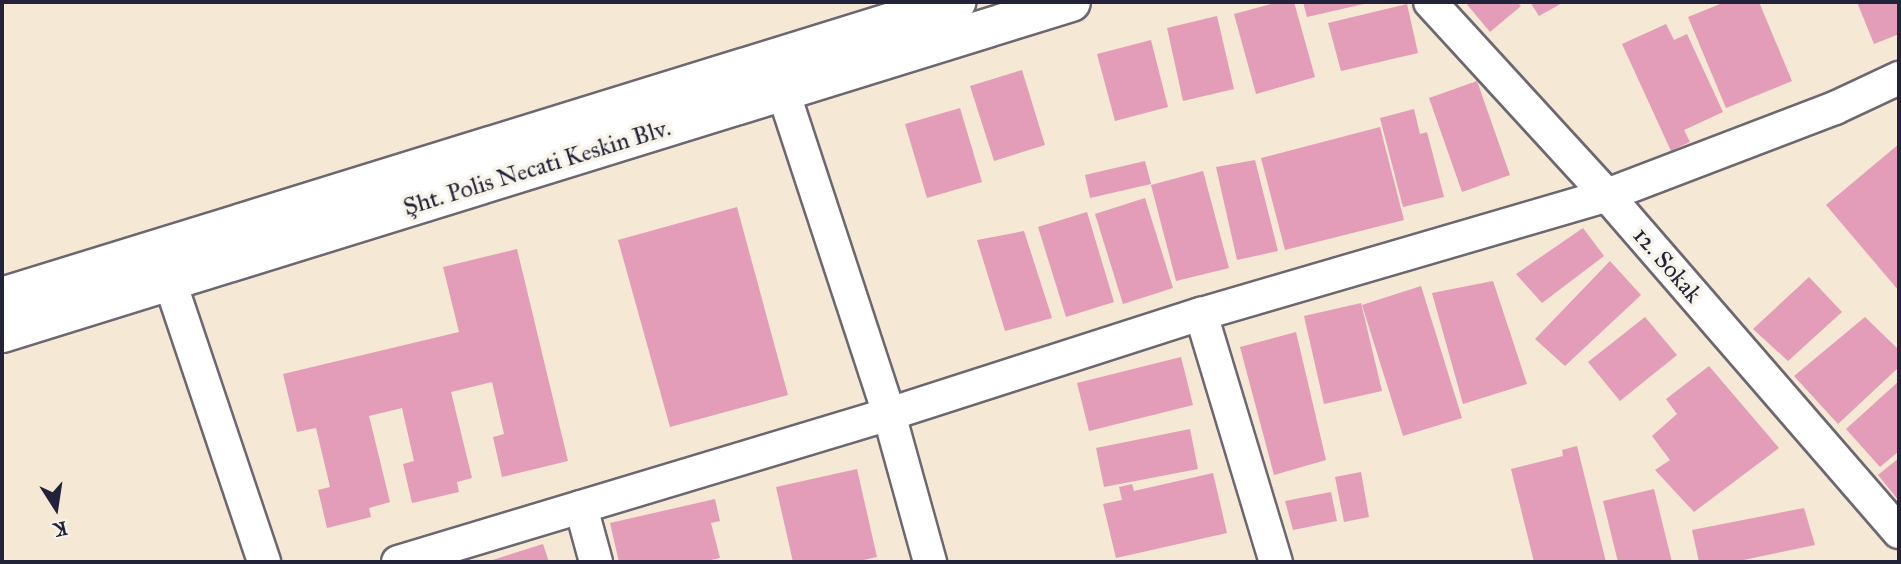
<!DOCTYPE html>
<meta charset="utf-8">
<style>
body{margin:0}
#map{position:relative;width:1901px;height:564px;overflow:hidden;background:#f5e8d4;font-family:"IM FELL Great Primer",serif}
div>[style]{position:absolute}
.building>*{inset:0;background:#e39db8}
.roads{filter:drop-shadow(2px 0 #6c6771) drop-shadow(-2px 0 #6c6771) drop-shadow(0 2px #6c6771) drop-shadow(0 -2px #6c6771)}
.minor>*{height:32px;margin:-16px;padding:0 16px;transform-origin:16px;border-radius:16px;background:#fff}
.tertiary>*{height:38px;margin:-19px;padding:0 19px;transform-origin:19px;border-radius:19px;background:#fff}
span{translate:-50% -50%;white-space:nowrap;text-align:center;line-height:1.15;-webkit-text-stroke:7px #f7f3e8;paint-order:stroke}
.street-label{font-size:24px;color:#22223b}
.frame{position:absolute;inset:0;border:4px solid #22223b;pointer-events:none}
.north{position:absolute;left:21px;top:473px;width:70px;height:70px;-webkit-text-stroke:5px #f7f3e8;paint-order:stroke;rotate:168deg;font-size:19px;font-weight:700;line-height:28px;text-align:center;color:#22223b}
.north::after{content:'';display:block;margin:auto;width:24px;height:32px;background:#22223b;clip-path:polygon(50% 0,100% 100%,50% 72%,0 100%)}
</style>
<div id="map">
<div class="building">
<div style="clip-path:polygon(1278px 2px,1294px 2px,1315px 77px,1256px 94px,1234px 14px)"></div>
<div style="clip-path:polygon(1303px 2px,1368px 2px,1368px 3px,1307px 17px)"></div>
<div style="clip-path:polygon(1465px 2px,1517px 2px,1521px 6px,1490px 32px)"></div>
<div style="clip-path:polygon(1530px 2px,1564px 2px,1539px 16px)"></div>
<div style="clip-path:polygon(1725px 2px,1759px 2px,1792px 81px,1726px 108px,1688px 17px)"></div>
<div style="clip-path:polygon(1857px 2px,1899px 2px,1899px 34px,1874px 44px)"></div>
<div style="clip-path:polygon(1407px 4px,1418px 53px,1341px 71px,1328px 23px)"></div>
<div style="clip-path:polygon(1217px 16px,1234px 89px,1183px 101px,1167px 28px)"></div>
<div style="clip-path:polygon(1666px 24px,1674px 40px,1687px 34px,1723px 112px,1684px 130px,1690px 142px,1671px 151px,1622px 44px)"></div>
<div style="clip-path:polygon(1151px 40px,1168px 107px,1115px 121px,1097px 54px)"></div>
<div style="clip-path:polygon(1022px 70px,1045px 145px,994px 161px,970px 86px)"></div>
<div style="clip-path:polygon(1477px 81px,1510px 175px,1462px 192px,1429px 98px)"></div>
<div style="clip-path:polygon(960px 108px,982px 182px,927px 198px,905px 124px)"></div>
<div style="clip-path:polygon(1414px 109px,1420px 134px,1427px 132px,1444px 197px,1403px 207px,1380px 118px)"></div>
<div style="clip-path:polygon(1380px 127px,1404px 220px,1285px 250px,1261px 158px)"></div>
<div style="clip-path:polygon(1899px 144px,1899px 291px,1826px 205px)"></div>
<div style="clip-path:polygon(1255px 160px,1278px 251px,1237px 260px,1216px 167px)"></div>
<div style="clip-path:polygon(1145px 161px,1151px 184px,1090px 198px,1085px 175px)"></div>
<div style="clip-path:polygon(1203px 171px,1229px 268px,1176px 281px,1151px 185px)"></div>
<div style="clip-path:polygon(1145px 198px,1173px 288px,1123px 304px,1095px 214px)"></div>
<div style="clip-path:polygon(737px 207px,788px 395px,670px 427px,618px 240px)"></div>
<div style="clip-path:polygon(1087px 212px,1114px 302px,1066px 317px,1038px 227px)"></div>
<div style="clip-path:polygon(1583px 228px,1604px 256px,1542px 303px,1516px 274px)"></div>
<div style="clip-path:polygon(1024px 231px,1052px 318px,1005px 331px,977px 240px)"></div>
<div style="clip-path:polygon(517px 249px,568px 461px,502px 477px,493px 437px,504px 434px,492px 382px,451px 392px,472px 478px,457px 482px,459px 492px,412px 503px,403px 464px,414px 461px,402px 408px,369px 416px,390px 502px,369px 508px,371px 517px,327px 528px,318px 490px,330px 487px,316px 428px,297px 432px,283px 374px,459px 332px,443px 267px)"></div>
<div style="clip-path:polygon(1610px 261px,1641px 295px,1565px 366px,1535px 339px)"></div>
<div style="clip-path:polygon(1809px 277px,1842px 312px,1788px 361px,1753px 329px)"></div>
<div style="clip-path:polygon(1493px 281px,1527px 384px,1463px 404px,1432px 293px)"></div>
<div style="clip-path:polygon(1421px 286px,1462px 418px,1403px 436px,1362px 305px)"></div>
<div style="clip-path:polygon(1361px 303px,1382px 391px,1324px 404px,1304px 316px)"></div>
<div style="clip-path:polygon(1645px 317px,1677px 355px,1620px 401px,1588px 362px)"></div>
<div style="clip-path:polygon(1865px 317px,1899px 350px,1899px 367px,1838px 424px,1794px 376px)"></div>
<div style="clip-path:polygon(1296px 332px,1326px 460px,1274px 475px,1240px 347px)"></div>
<div style="clip-path:polygon(1181px 357px,1193px 405px,1089px 431px,1077px 383px)"></div>
<div style="clip-path:polygon(1709px 366px,1779px 448px,1694px 512px,1655px 470px,1670px 460px,1652px 436px,1677px 414px,1666px 399px)"></div>
<div style="clip-path:polygon(1899px 381px,1899px 451px,1880px 467px,1846px 429px)"></div>
<div style="clip-path:polygon(1190px 429px,1198px 469px,1104px 487px,1096px 448px)"></div>
<div style="clip-path:polygon(1577px 446px,1606px 562px,1534px 562px,1511px 469px,1563px 456px,1562px 450px)"></div>
<div style="clip-path:polygon(1899px 458px,1899px 501px,1878px 475px)"></div>
<div style="clip-path:polygon(857px 469px,877px 557px,854px 562px,793px 562px,776px 487px)"></div>
<div style="clip-path:polygon(1361px 472px,1369px 517px,1344px 522px,1335px 477px)"></div>
<div style="clip-path:polygon(1213px 473px,1227px 533px,1116px 558px,1103px 504px,1122px 500px,1119px 487px,1132px 484px,1134px 491px)"></div>
<div style="clip-path:polygon(1654px 489px,1672px 562px,1618px 562px,1603px 501px)"></div>
<div style="clip-path:polygon(1331px 492px,1337px 521px,1293px 530px,1285px 501px)"></div>
<div style="clip-path:polygon(715px 499px,720px 521px,711px 523px,720px 558px,701px 562px,619px 562px,610px 523px)"></div>
<div style="clip-path:polygon(1804px 508px,1815px 545px,1734px 562px,1699px 562px,1692px 530px)"></div>
<div style="clip-path:polygon(543px 544px,549px 562px,486px 562px)"></div>
</div>
<div class="roads">
<div class="minor">
<div style="left:1430px;top:2px;width:262px;rotate:47.5deg"></div>
<div style="left:1607px;top:195px;width:446px;rotate:49.1deg"></div>
<div style="left:776px;top:70px;width:362px;rotate:71.8deg"></div>
<div style="left:889px;top:414px;width:154px;rotate:74.5deg"></div>
<div style="left:170px;top:282px;width:295px;rotate:71.4deg"></div>
<div style="left:1201px;top:314px;width:259px;rotate:73.2deg"></div>
<div style="left:581px;top:507px;width:57px;rotate:74.7deg"></div>
<div style="left:398px;top:562px;width:513px;rotate:-16.77deg"></div>
<div style="left:889px;top:414px;width:328px;rotate:-17.8deg"></div>
<div style="left:1201px;top:314px;width:423px;rotate:-16.3deg"></div>
<div style="left:1607px;top:195px;width:244px;rotate:-20.9deg"></div>
<div style="left:1835px;top:108px;width:71px;rotate:-25.1deg"></div>
</div>
<div class="tertiary">
<div style="left:2px;top:297px;width:999px;rotate:-17.18deg"></div>
<div style="left:2px;top:333px;width:1119px;rotate:-17.2deg"></div>
</div>
</div>
<div class="street-label">
<span style="left:537px;top:168px;rotate:-17deg">Şht. Polis Necati Keskin Blv.</span>
<span style="left:1667px;top:265px;rotate:49deg">12. Sokak</span>
</div>
<div class="frame"></div>
<div class="north">K</div>
</div>
